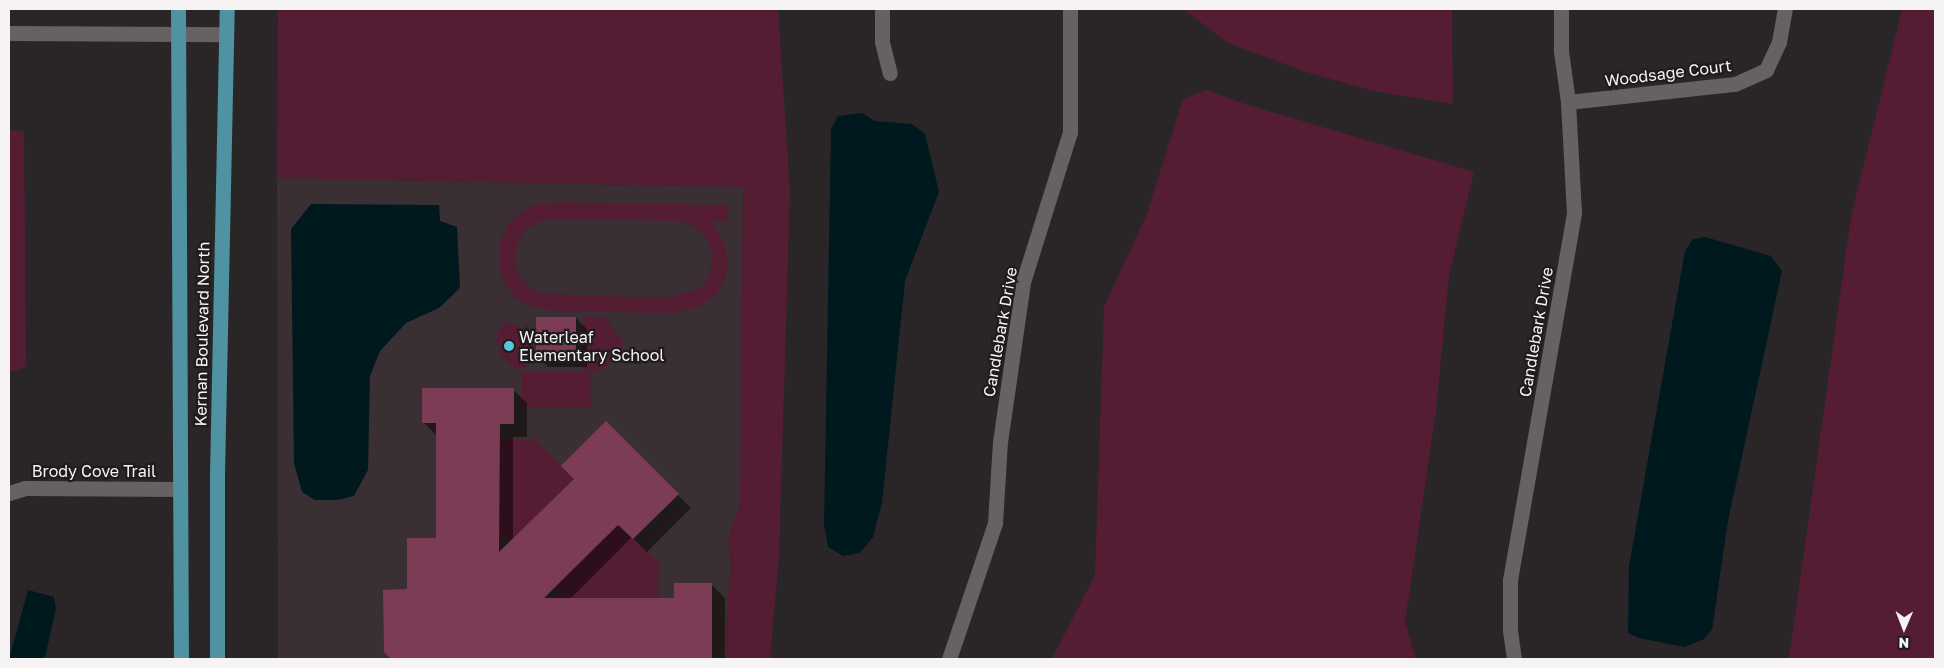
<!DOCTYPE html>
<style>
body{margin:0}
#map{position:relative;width:1944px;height:668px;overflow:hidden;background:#2a2627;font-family:"Golos Text",sans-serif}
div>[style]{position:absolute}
.built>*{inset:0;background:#3a2f32}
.green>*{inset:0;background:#541d33}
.water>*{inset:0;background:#00191f}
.shadow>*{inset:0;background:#0007}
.building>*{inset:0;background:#7d3c55}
.minor>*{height:15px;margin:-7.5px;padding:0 7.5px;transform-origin:7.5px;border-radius:7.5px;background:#666163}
.primary>*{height:15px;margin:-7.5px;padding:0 7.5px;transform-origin:7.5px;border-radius:7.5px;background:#4f92a1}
.dots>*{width:14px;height:14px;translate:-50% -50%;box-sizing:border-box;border:2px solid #201c1d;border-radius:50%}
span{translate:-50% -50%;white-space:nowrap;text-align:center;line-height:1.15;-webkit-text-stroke:4.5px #201c1d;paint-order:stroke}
.street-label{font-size:16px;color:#f6f3f4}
.poi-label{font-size:16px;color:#f6f3f4}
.left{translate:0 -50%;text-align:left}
.frame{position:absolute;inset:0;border:10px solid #f6f3f4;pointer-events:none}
.north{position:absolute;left:1879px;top:603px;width:50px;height:50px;-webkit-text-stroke:4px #201c1d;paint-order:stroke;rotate:181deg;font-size:14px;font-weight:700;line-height:20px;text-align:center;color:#f6f3f4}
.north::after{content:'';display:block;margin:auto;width:18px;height:22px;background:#f6f3f4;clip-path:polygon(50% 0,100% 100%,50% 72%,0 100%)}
</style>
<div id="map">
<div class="built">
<div style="clip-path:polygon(277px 178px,743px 187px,740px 505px,728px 539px,732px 569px,727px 597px,726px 659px,278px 659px)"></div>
</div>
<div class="green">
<div style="clip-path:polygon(278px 9px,778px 9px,790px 191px,779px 556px,770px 659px,726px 659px,727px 597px,732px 569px,728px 539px,740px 505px,743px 187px,277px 178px)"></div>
<div style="clip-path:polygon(1183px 9px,1452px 9px,1453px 104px,1374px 91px,1306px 72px,1228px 43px)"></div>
<div style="clip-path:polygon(1902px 9px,1935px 9px,1935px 659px,1789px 659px,1851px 217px)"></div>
<div style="clip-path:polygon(1207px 90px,1245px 104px,1474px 172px,1449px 275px,1436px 411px,1405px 622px,1416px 659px,1052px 659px,1095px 575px,1104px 307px,1147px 214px,1183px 99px)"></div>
<div style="clip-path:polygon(9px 130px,24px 131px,26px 367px,9px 372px)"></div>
<div style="clip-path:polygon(evenodd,554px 202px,729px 205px,727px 222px,712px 222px,724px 242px,728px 263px,725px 280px,714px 297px,698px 307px,672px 313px,555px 311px,528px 306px,514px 296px,503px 281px,499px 262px,500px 241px,510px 222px,530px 206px,554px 202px,557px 219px,679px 221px,692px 225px,704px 235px,711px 249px,712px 264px,708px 278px,699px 289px,666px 298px,543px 294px,529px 287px,519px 275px,515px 259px,517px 244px,525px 230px,538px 222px,557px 219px)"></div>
<div style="clip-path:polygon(584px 317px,607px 318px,615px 333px,622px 338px,623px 346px,602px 371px,585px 370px,582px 367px)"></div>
<div style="clip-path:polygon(506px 322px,520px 327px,530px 336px,534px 352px,525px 368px,515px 369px,500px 354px,496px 335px)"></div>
<div style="clip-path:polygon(522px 372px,590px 372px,591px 408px,522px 408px)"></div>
<div style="clip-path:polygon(535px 439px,574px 479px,509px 543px,499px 534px,500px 440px)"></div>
<div style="clip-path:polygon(618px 525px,659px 562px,658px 598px,565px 598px,555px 587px)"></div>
</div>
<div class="water">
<div style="clip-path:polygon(862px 113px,875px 121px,912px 124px,925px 134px,939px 192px,905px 281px,882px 503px,873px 537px,860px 553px,843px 556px,828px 547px,824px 524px,831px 129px,838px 116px)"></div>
<div style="clip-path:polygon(311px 204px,439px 205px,440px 221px,457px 227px,460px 288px,439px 308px,406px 323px,380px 351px,370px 376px,368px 470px,354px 496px,338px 500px,315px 500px,302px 492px,294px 463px,291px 229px)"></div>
<div style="clip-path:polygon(1705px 237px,1771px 256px,1782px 271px,1728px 521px,1712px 630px,1704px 639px,1684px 647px,1639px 638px,1628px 633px,1629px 566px,1685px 251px,1693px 239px)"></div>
<div style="clip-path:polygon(28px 590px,54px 597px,56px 608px,46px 653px,44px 659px,9px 659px)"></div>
</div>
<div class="shadow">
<div style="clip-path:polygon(576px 318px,587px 329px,587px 367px,548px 367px,537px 356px)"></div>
<div style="clip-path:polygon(513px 390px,527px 403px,527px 437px,513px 437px,513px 541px,575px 479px,606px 423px,691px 508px,647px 552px,632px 537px,570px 599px,675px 599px,711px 584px,725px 598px,725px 659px,393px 659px,385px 652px,408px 590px,437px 539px,437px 436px,423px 422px)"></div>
</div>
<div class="building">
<div style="clip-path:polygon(536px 317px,576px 317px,576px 356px,536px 356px)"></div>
<div style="clip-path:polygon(422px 388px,514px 388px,514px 424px,500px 424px,499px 552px,574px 479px,561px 466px,606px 421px,679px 494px,633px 539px,618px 525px,544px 598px,674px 598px,674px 583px,712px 583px,712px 659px,391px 659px,384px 652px,383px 590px,407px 589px,407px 538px,436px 538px,436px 423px,422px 423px)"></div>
</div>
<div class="minor">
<div style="left:882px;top:9px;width:33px;rotate:90deg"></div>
<div style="left:882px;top:42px;width:32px;rotate:76deg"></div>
<div style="left:9px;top:33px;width:217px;rotate:0.3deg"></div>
<div style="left:1568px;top:102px;width:168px;rotate:-6.2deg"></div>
<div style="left:1735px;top:84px;width:34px;rotate:-24deg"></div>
<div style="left:1766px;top:70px;width:31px;rotate:-65deg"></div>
<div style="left:1779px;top:42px;width:34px;rotate:-80deg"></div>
<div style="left:9px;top:493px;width:17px;rotate:-17deg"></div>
<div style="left:25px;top:488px;width:154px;rotate:0.4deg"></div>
<div style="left:949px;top:659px;width:144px;rotate:-71.3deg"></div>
<div style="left:995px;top:523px;width:81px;rotate:-86.5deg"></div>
<div style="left:1000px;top:442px;width:162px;rotate:-81.8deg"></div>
<div style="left:1023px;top:282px;width:157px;rotate:-72.6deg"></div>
<div style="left:1070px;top:132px;width:123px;rotate:-90deg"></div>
<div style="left:1514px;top:659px;width:29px;rotate:-98deg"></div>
<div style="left:1510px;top:630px;width:50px;rotate:-90deg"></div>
<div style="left:1510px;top:580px;width:373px;rotate:-80.1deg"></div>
<div style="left:1574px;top:213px;width:111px;rotate:-93.1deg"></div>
<div style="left:1568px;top:102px;width:51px;rotate:-97.8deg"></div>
<div style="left:1561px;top:51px;width:42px;rotate:-90deg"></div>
</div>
<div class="primary">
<div style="left:178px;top:9px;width:650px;rotate:89.74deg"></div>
<div style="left:217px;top:659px;width:185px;rotate:-90deg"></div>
<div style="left:217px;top:474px;width:465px;rotate:-88.8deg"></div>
</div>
<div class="dots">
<div style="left:509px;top:346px;background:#56c9e1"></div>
</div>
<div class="street-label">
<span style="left:1668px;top:73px;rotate:-7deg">Woodsage Court</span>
<span style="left:1000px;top:332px;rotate:-80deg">Candlebark Drive</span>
<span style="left:1536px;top:332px;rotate:-80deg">Candlebark Drive</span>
<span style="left:202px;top:334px;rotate:-89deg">Kernan Boulevard North</span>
<span style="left:94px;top:471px">Brody Cove Trail</span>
</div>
<div class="poi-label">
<span class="left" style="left:519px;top:346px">Waterleaf<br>Elementary School</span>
</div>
<div class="frame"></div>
<div class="north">N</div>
</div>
